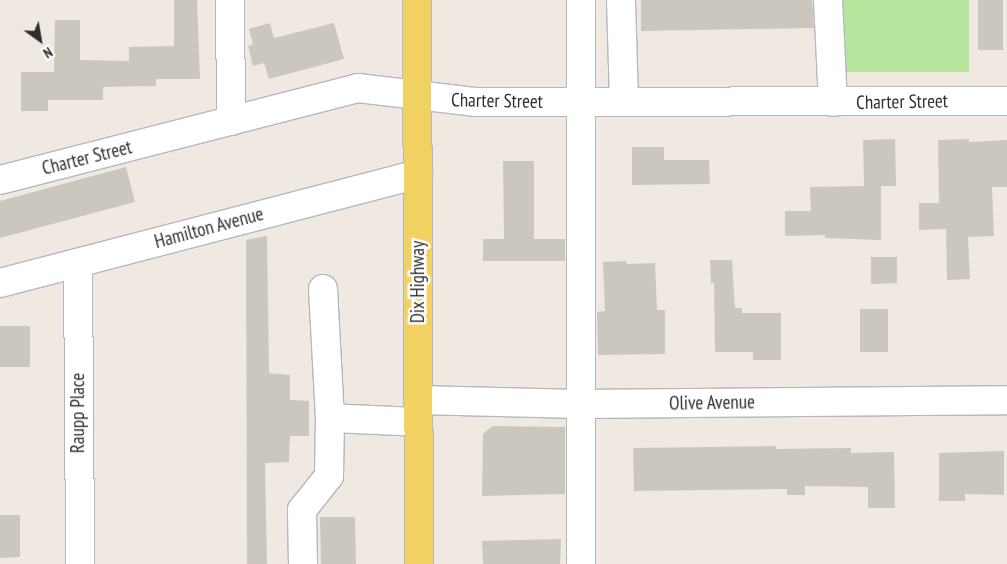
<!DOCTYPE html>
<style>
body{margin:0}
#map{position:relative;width:1007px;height:564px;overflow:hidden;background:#efe9e1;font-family:"PT Sans Narrow",sans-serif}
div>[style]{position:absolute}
.green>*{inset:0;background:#b6e59e}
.building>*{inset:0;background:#cbc7bf}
.roads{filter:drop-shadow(1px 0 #b4b7c1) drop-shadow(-1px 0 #b4b7c1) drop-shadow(0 1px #b4b7c1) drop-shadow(0 -1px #b4b7c1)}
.minor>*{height:28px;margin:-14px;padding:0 14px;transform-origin:14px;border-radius:14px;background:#fff}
.major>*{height:28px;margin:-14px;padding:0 14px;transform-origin:14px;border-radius:14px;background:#f2d163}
span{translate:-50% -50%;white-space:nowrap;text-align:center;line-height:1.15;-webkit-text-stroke:5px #fff;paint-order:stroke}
.street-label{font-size:19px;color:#2e2e2e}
.north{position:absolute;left:15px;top:15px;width:50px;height:50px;-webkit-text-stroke:4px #fff;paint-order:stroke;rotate:148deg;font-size:14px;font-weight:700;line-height:20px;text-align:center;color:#2e2e2e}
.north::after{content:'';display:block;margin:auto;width:18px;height:22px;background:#2e2e2e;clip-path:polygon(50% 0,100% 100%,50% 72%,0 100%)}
</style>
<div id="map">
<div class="green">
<div style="clip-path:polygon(842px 0,969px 0,969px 72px,843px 72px)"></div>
</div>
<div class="building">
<div style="clip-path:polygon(174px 0,197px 0,200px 79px,156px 79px,156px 86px,103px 87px,103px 100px,48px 100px,48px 111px,21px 111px,21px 72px,54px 72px,55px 20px,80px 20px,80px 60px,129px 61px,129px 47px,174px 46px)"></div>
<div style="clip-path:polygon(641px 0,812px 0,814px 28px,641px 31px)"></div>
<div style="clip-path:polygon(978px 0,1003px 0,1003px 50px,978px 50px)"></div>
<div style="clip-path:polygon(270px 23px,274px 38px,334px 23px,344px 59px,269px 79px,264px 63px,253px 66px,248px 46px,253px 44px,249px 29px)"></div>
<div style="clip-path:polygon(895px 139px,896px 186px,881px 186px,881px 240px,825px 238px,825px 235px,785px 236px,785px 211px,811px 211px,810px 187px,864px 186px,863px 140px)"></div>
<div style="clip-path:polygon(969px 139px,969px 142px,1007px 140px,1007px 187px,992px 187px,994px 236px,968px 237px,970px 279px,947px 280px,946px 229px,919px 230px,919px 203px,939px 203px,938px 140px)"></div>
<div style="clip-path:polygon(632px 147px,664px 147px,664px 160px,709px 160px,710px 184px,632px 185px)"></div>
<div style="clip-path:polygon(503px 161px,534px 161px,534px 239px,565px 239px,565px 261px,483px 261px,483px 239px,504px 239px)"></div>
<div style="clip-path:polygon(126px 167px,135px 202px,0 238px,0 201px)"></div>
<div style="clip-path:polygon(267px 236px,269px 373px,290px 375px,290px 400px,309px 401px,309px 436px,290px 436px,289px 462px,265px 463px,267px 564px,247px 564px,246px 240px)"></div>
<div style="clip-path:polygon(871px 257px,897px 257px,897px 283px,871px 284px)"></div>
<div style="clip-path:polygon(710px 260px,732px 260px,735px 308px,742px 308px,742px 313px,781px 313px,781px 360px,753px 360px,753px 352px,715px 352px,714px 283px,711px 283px)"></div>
<div style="clip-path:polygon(626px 261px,626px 264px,655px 263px,657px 310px,665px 310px,665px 354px,598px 355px,597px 312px,605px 311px,603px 262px)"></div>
<div style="clip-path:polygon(860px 309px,888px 309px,888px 352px,860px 352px)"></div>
<div style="clip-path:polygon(0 326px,30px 326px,30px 367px,0 367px)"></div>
<div style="clip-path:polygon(492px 426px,565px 427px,565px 494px,482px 496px,483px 434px)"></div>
<div style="clip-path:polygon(776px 446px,776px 449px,851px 448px,851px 453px,894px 452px,895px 508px,868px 508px,868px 487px,805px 486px,805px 495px,787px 495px,787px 489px,634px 491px,633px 448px)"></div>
<div style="clip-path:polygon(1004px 451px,1004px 495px,965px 494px,965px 501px,939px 501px,939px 453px)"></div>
<div style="clip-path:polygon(0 515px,20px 515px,20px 557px,0 558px)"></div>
<div style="clip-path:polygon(320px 517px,355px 517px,356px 564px,321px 564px)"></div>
<div style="clip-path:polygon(561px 539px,560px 564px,483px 564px,482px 541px)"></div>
</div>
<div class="roads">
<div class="minor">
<div style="left:230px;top:0;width:121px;rotate:89.5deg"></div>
<div style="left:621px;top:0;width:102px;rotate:88.3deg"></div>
<div style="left:828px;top:0;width:102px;rotate:87.2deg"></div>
<div style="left:0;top:180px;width:370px;rotate:-14.4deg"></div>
<div style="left:358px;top:88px;width:119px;rotate:6.8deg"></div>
<div style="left:476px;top:102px;width:531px;rotate:-0.11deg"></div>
<div style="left:78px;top:263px;width:301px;rotate:89.6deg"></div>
<div style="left:0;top:283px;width:432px;rotate:-14.6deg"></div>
<div style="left:323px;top:289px;width:129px;rotate:86.9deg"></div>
<div style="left:418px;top:400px;width:161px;rotate:1.4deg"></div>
<div style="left:579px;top:404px;width:428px;rotate:-0.5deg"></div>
<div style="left:303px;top:564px;width:54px;rotate:-91.1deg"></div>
<div style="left:302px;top:510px;width:43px;rotate:-51.5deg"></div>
<div style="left:329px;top:476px;width:58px;rotate:-89deg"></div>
<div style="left:330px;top:418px;width:88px;rotate:2.6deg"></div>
<div style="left:581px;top:564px;width:564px;rotate:-90deg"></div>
</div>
<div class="major">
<div style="left:417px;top:0;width:564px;rotate:89.8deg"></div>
</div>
</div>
<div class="street-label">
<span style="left:497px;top:101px;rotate:1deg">Charter Street</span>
<span style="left:902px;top:102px;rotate:-1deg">Charter Street</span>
<span style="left:87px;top:158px;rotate:-14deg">Charter Street</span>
<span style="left:209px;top:228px;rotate:-15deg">Hamilton Avenue</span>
<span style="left:418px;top:282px;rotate:-90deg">Dix Highway</span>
<span style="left:712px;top:403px;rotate:-1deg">Olive Avenue</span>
<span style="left:78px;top:413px;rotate:-90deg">Raupp Place</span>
</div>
<div class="north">N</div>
</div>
